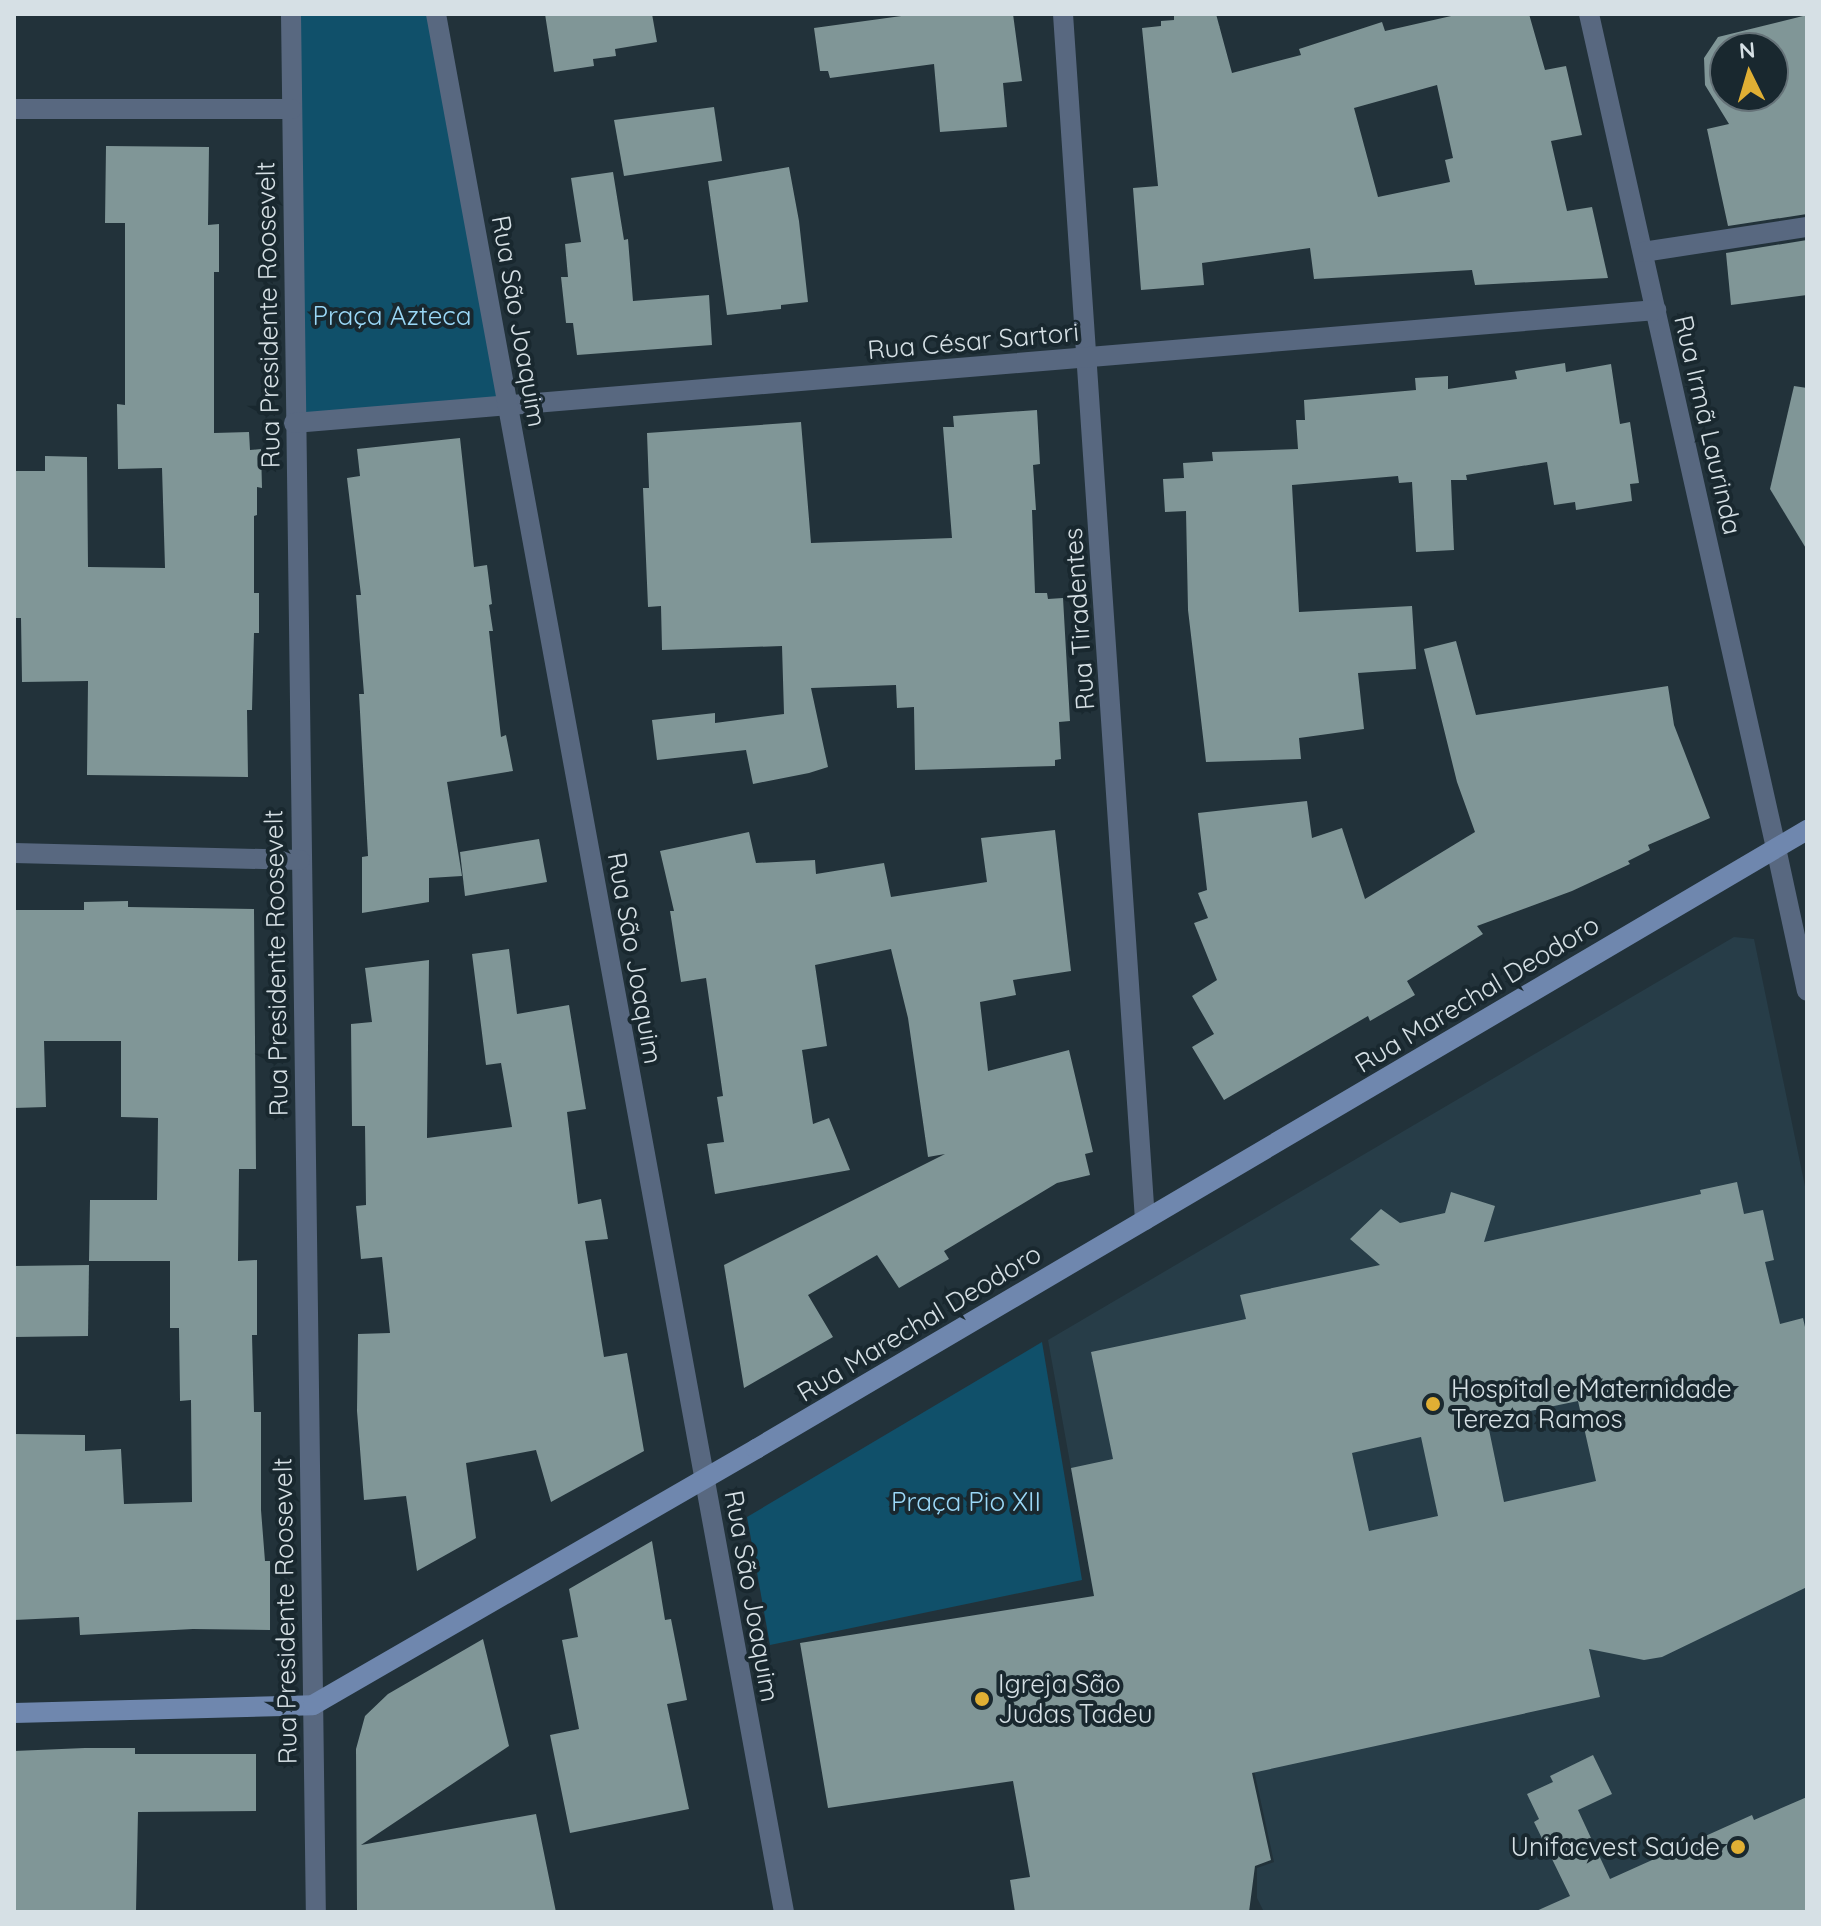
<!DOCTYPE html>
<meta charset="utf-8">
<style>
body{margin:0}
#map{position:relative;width:1821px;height:1926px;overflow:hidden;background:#22323a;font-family:Quicksand,sans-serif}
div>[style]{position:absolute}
.built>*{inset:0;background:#273d48}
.green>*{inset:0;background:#10506a}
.building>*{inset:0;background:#809697}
.minor>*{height:20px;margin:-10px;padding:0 10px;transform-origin:10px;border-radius:10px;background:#586880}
.tertiary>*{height:20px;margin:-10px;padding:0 10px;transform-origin:10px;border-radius:10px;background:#586880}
.secondary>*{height:20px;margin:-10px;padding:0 10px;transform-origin:10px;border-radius:10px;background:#6f87ae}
.dots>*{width:22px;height:22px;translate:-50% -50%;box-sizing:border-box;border:4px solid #19282f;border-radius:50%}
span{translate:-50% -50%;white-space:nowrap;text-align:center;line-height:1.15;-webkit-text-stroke:8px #19282f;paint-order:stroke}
.street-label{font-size:26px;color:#d6e0e5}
.park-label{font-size:26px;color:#9bd8f7}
.poi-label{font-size:26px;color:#d6e0e5}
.left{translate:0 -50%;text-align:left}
.right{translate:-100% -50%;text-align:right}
.frame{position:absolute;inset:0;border:16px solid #d6e0e5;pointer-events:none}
.north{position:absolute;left:1709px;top:32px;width:80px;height:80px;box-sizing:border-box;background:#19282f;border:2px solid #657278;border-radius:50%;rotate:355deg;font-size:22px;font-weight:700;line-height:32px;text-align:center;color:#d6e0e5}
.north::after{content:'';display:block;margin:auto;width:28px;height:36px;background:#e0af34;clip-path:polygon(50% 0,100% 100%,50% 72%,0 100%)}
</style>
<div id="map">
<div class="built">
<div style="clip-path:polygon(1734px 937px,1754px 939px,1807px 1196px,1807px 1912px,1264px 1912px,1257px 1898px,1257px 1868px,1274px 1862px,1231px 1665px,1092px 1585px,1048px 1340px)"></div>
</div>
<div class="green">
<div style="clip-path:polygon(291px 14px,436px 14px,508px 406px,294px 423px)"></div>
<div style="clip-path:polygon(1042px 1342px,1082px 1580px,770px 1645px,747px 1517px)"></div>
</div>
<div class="building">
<div style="clip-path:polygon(545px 14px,652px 14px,657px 42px,615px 49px,616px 56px,593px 59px,594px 66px,554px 72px)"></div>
<div style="clip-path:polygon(916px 14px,1013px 14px,1022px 81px,1003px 83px,1007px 127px,940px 132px,934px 64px,830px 78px,828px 71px,820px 71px,814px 28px)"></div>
<div style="clip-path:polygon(evenodd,1174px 14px,1216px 14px,1232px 73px,1301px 55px,1299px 49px,1382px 22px,1385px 31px,1460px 14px,1529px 14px,1545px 70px,1566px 66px,1582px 135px,1551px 141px,1567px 211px,1592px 207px,1608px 278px,1475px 285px,1472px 270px,1314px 279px,1310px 248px,1202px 263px,1204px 285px,1141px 290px,1133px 188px,1158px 186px,1142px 28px,1161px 26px,1161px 21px,1174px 20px,1174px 14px,1437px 85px,1453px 158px,1445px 160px,1450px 182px,1378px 197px,1354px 108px,1437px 85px)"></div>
<div style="clip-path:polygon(evenodd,1807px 15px,1807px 214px,1728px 226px,1707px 129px,1729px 124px,1705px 85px,1704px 58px,1718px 37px,1807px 15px,1725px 48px,1773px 48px,1773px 96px,1725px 96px,1725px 48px)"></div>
<div style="clip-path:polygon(714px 107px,722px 161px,624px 176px,614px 120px)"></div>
<div style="clip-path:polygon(106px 146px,209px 147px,208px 225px,219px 224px,219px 272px,214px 272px,214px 433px,249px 432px,250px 450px,261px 449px,262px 488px,257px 487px,257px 515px,254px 516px,254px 593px,259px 593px,259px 633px,254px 633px,252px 710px,247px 710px,248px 777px,87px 775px,88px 681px,22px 682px,21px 618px,14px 618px,14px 471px,45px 471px,45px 456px,87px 457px,88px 567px,165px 568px,162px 468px,118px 469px,117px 404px,125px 405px,125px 223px,105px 223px)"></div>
<div style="clip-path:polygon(789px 167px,799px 221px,808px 302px,781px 305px,781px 309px,727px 315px,708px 181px)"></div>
<div style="clip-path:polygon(613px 172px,624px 240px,628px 239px,633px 301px,709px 295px,712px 345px,577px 355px,573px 323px,566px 323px,561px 277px,568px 277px,565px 244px,581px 242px,571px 178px)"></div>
<div style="clip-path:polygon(1807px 240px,1807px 295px,1731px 305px,1726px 253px)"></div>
<div style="clip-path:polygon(1565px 363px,1566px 372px,1611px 364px,1620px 424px,1630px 422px,1639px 483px,1630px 484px,1632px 501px,1576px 510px,1575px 502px,1554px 505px,1547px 462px,1466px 475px,1467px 480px,1451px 480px,1454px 550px,1416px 552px,1412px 482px,1399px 483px,1398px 476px,1292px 485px,1299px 612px,1412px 606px,1416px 669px,1358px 673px,1364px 729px,1299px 738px,1301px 759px,1206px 762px,1188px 610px,1186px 511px,1165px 512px,1163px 479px,1184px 478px,1183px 463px,1213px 461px,1212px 452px,1298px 449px,1296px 420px,1305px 420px,1304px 400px,1416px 390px,1415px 378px,1448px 376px,1448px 389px,1517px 379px,1515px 371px)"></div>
<div style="clip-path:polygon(1794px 386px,1807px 388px,1807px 550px,1770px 489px)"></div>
<div style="clip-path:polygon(1037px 410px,1040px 464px,1033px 465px,1036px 510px,1032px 510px,1035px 593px,1047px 593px,1048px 599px,1063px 598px,1070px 721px,1059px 722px,1061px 759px,1055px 760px,1055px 766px,915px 770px,914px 707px,897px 708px,896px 685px,811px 688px,828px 767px,809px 773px,753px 784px,746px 750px,657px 760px,652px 720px,715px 713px,715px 723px,784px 714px,782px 646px,662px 650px,661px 606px,648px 607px,643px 488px,649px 488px,647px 433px,801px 422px,811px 543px,952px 538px,943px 427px,954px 427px,953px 416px)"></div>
<div style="clip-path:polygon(460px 438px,474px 567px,487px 565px,492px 604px,489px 605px,493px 631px,489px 631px,501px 737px,506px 735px,513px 771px,447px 782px,462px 876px,429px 878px,429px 902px,362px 913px,362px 857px,368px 856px,359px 694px,364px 694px,356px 595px,361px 595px,347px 478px,360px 476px,357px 449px)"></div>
<div style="clip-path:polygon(1456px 641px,1476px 715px,1668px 686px,1674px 725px,1710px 818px,1648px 845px,1650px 850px,1628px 861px,1630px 864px,1572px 891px,1477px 926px,1483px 934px,1407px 981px,1415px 995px,1370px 1021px,1368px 1016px,1224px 1100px,1192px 1047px,1214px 1034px,1192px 996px,1217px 980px,1194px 923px,1208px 918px,1198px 893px,1207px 890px,1198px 813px,1307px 801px,1312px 838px,1342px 828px,1365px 899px,1475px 832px,1457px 782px,1424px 649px)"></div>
<div style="clip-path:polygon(1055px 830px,1071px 971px,1013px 980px,1016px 995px,980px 1002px,988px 1071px,1069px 1050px,1093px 1152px,1085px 1154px,1090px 1175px,1057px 1183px,944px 1251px,949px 1259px,899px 1288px,877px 1255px,808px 1295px,833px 1337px,744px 1388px,724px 1265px,945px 1154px,928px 1157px,908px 1018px,891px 949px,815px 965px,827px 1046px,802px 1050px,813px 1124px,829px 1118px,850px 1170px,715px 1194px,707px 1144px,724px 1142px,717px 1097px,723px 1096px,706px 978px,681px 982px,670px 911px,674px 911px,660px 851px,749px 832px,756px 863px,815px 860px,816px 874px,884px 863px,891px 897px,987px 882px,981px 838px)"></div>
<div style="clip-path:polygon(539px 839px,547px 882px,465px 896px,460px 852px)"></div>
<div style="clip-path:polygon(128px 901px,128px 907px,254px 909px,256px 1169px,239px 1169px,238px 1261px,257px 1260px,257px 1335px,252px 1335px,254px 1412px,261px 1412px,261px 1510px,265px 1561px,270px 1561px,270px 1630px,193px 1629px,80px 1635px,79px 1617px,14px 1620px,14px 1434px,85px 1435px,85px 1451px,121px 1449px,124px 1504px,192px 1502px,191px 1400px,180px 1401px,179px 1328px,170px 1328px,170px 1261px,89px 1261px,90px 1200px,157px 1200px,158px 1118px,121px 1117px,121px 1041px,44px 1041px,46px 1107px,14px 1108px,14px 910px,84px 910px,84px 902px)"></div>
<div style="clip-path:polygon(509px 949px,517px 1014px,569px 1005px,586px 1109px,567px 1112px,578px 1204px,601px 1199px,608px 1239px,585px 1241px,604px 1357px,627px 1353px,644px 1451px,551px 1502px,536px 1450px,466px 1463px,476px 1538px,417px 1571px,406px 1496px,364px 1500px,357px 1411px,358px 1334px,390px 1333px,382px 1257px,361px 1259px,356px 1206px,366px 1205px,365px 1126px,352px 1126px,351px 1024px,372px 1022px,365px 968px,429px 960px,427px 1138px,512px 1127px,501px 1063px,486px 1065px,472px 954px)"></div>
<div style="clip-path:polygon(evenodd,1737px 1182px,1744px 1214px,1763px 1210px,1774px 1260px,1765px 1262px,1780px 1324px,1803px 1318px,1807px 1336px,1807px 1587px,1662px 1657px,1644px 1660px,1589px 1649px,1600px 1697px,1252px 1773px,1271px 1860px,1255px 1866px,1249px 1912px,1015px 1912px,1010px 1880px,1030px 1877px,1013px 1781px,828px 1808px,800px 1643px,1094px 1596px,1071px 1468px,1113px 1459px,1091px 1352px,1246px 1319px,1240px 1295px,1380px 1265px,1350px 1239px,1381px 1209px,1400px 1223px,1445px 1213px,1451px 1192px,1495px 1206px,1484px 1242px,1701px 1194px,1700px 1190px,1737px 1182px,1578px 1401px,1596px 1481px,1504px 1502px,1487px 1420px,1578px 1401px,1737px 1182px,1421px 1437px,1438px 1516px,1369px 1531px,1352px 1453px,1421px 1437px)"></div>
<div style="clip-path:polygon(89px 1265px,88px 1336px,14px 1337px,14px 1266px)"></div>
<div style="clip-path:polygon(652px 1541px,665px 1620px,671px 1619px,687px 1700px,667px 1704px,689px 1809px,570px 1833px,550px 1735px,579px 1729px,562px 1640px,578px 1637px,569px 1589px)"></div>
<div style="clip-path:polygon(483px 1639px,509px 1746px,361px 1845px,536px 1814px,556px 1912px,357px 1912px,356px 1749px,365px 1716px,388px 1694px)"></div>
<div style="clip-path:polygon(85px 1748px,135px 1748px,135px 1754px,256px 1754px,256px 1811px,138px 1812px,136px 1912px,14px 1912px,14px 1751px)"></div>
<div style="clip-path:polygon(1593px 1755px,1612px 1794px,1578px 1810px,1610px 1879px,1752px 1815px,1754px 1820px,1807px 1797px,1807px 1912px,1534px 1912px,1570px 1896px,1534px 1822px,1539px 1819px,1527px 1794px,1553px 1782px,1550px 1776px)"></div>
</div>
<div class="minor">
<div style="left:291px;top:14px;width:1898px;rotate:89.25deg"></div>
<div style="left:1063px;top:14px;width:1209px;rotate:86.11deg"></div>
<div style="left:1589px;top:14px;width:855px;rotate:77.36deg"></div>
<div style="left:14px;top:109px;width:278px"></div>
<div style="left:1643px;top:252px;width:166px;rotate:-8.7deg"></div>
<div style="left:294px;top:423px;width:1367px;rotate:-4.74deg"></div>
<div style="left:14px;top:853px;width:286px;rotate:1.4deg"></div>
</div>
<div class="tertiary">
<div style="left:436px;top:14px;width:1930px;rotate:79.61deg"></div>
<div style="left:1776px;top:848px;width:146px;rotate:77.8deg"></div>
</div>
<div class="secondary">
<div style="left:14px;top:1713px;width:299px;rotate:-1.5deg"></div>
<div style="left:313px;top:1705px;width:512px;rotate:-30.02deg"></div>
<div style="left:756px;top:1449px;width:1220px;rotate:-30.5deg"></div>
</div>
<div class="dots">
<div style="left:1433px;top:1404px;background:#e0af34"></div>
<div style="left:982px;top:1699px;background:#e0af34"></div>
<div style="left:1738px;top:1847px;background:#e0af34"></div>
</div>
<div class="street-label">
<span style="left:268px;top:315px;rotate:-91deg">Rua Presidente Roosevelt</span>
<span style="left:519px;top:321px;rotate:80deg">Rua São Joaquim</span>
<span style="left:973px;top:341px;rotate:-5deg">Rua César Sartori</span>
<span style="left:1708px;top:425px;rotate:77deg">Rua Irmã Laurinda</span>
<span style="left:1079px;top:619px;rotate:-94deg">Rua Tiradentes</span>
<span style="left:635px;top:958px;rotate:80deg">Rua São Joaquim</span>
<span style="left:276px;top:963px;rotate:-91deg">Rua Presidente Roosevelt</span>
<span style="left:1477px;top:994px;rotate:-31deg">Rua Marechal Deodoro</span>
<span style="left:919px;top:1323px;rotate:-31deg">Rua Marechal Deodoro</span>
<span style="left:752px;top:1596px;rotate:80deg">Rua São Joaquim</span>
<span style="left:285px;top:1611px;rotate:-91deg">Rua Presidente Roosevelt</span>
</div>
<div class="park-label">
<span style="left:392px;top:316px">Praça Azteca</span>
<span style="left:966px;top:1502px">Praça Pio XII</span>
</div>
<div class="poi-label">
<span class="left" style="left:1451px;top:1404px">Hospital e Maternidade<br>Tereza Ramos</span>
<span class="left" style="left:998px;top:1699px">Igreja São<br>Judas Tadeu</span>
<span class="right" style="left:1720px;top:1847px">Unifacvest Saúde</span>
</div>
<div class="frame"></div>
<div class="north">N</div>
</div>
